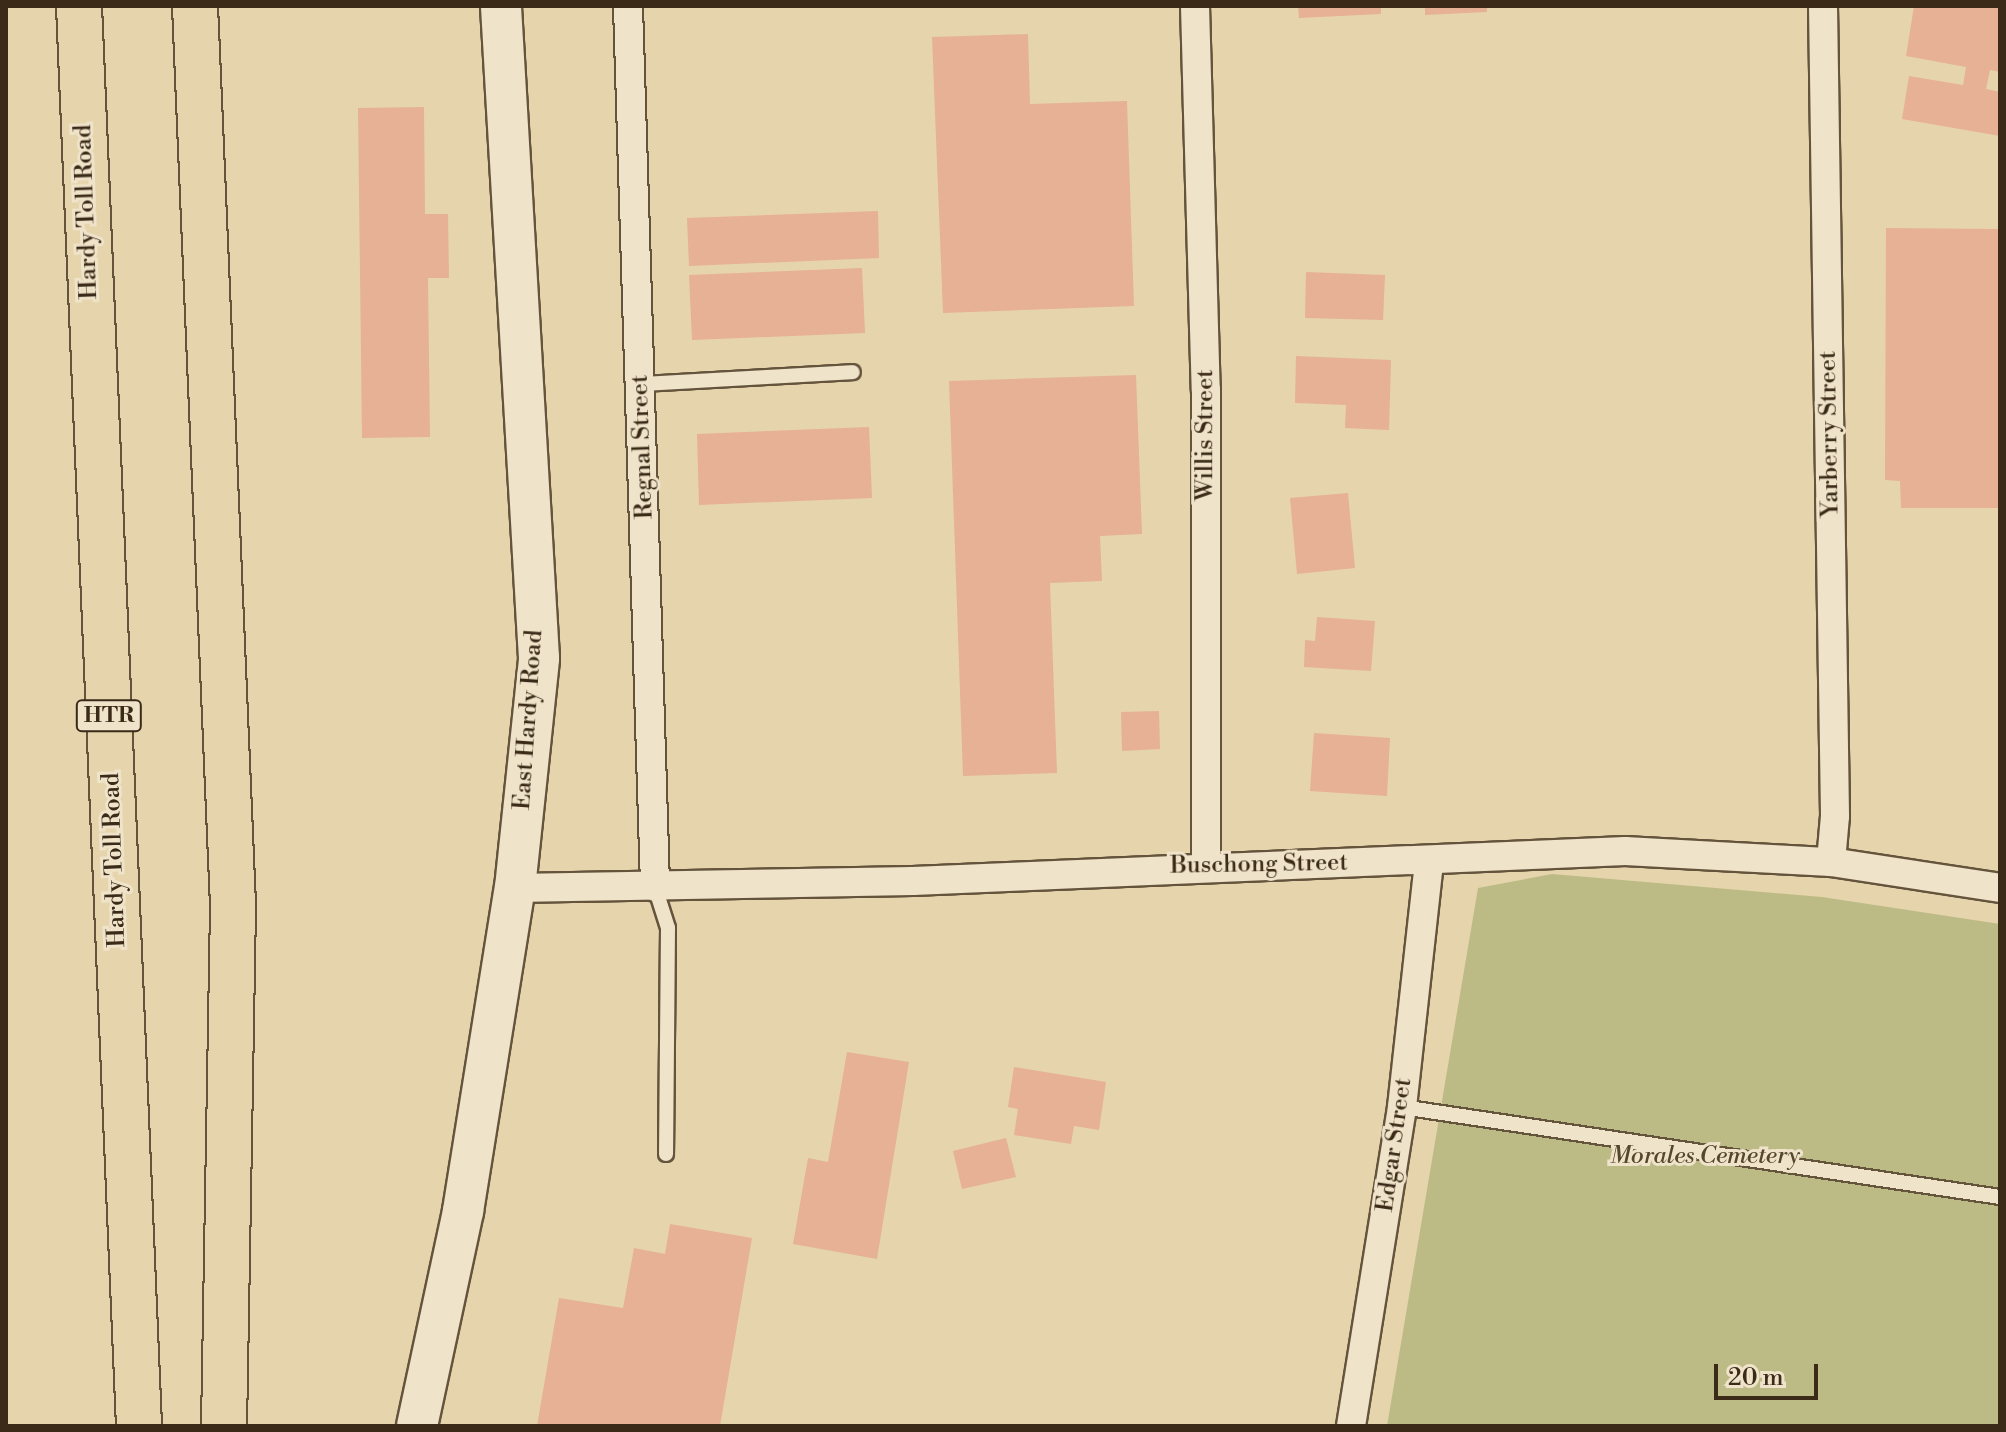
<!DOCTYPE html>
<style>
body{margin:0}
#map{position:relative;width:2006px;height:1432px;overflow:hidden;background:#e6d4ad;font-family:"Libre Bodoni",serif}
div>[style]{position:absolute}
.green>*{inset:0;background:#bcbb85}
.building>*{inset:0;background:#e6b194}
.roads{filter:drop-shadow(2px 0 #65543c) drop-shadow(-2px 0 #65543c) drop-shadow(0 2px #65543c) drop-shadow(0 -2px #65543c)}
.lane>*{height:14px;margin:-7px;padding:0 7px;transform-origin:7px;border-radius:7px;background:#efe3ca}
.street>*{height:28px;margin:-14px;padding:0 14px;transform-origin:14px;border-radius:14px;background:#efe3ca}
.secondary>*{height:40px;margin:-20px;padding:0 20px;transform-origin:20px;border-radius:20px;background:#efe3ca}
.highway>*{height:44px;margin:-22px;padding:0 22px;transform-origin:22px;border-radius:22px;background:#e6d4ad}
span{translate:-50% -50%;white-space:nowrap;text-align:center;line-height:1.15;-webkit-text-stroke:6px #efe3ca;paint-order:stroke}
.shield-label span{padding:2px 6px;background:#efe3ca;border:2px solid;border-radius:6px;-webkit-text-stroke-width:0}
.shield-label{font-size:22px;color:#3a2a17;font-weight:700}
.street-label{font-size:24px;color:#3a2a17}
.park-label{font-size:24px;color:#54472d;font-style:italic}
.frame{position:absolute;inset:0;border:8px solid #3a2a17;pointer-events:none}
.scale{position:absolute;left:1714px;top:1364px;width:104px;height:36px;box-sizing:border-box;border:4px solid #3a2a17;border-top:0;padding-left:10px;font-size:24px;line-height:28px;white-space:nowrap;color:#3a2a17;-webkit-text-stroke:6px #efe3ca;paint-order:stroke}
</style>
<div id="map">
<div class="green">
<div style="clip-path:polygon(1552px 874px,1822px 897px,2000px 924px,2000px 1426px,1387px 1426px,1478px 888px)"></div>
</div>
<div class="building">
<div style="clip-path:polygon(1298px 6px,1381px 6px,1381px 14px,1299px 18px)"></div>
<div style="clip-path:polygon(1425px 6px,1487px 6px,1487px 12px,1425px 15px)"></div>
<div style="clip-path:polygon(1914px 6px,2000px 6px,2000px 72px,1990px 70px,1986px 89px,2000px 92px,2000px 136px,1902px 119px,1909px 76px,1963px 85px,1966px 67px,1906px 56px)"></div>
<div style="clip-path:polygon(1028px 34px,1030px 104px,1127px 101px,1134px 306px,943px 313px,932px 37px)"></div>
<div style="clip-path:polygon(424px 107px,425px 214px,448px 214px,449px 278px,428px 278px,430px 437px,362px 438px,358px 108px)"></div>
<div style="clip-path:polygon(878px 211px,879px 258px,689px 266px,687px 218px)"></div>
<div style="clip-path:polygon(1886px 228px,2000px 229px,2000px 508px,1901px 508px,1900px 481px,1885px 480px)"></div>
<div style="clip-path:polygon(862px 268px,865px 333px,692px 340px,689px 275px)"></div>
<div style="clip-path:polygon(1306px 272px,1385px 275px,1383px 320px,1305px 318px)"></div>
<div style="clip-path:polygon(1296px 356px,1391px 360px,1389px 430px,1345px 428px,1346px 405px,1295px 403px)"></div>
<div style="clip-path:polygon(1136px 375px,1142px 534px,1100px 536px,1102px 581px,1050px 583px,1057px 773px,963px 776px,949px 381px)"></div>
<div style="clip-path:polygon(869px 427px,872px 498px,699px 505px,697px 434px)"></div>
<div style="clip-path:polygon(1348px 493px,1355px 568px,1297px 574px,1290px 498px)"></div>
<div style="clip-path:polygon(1317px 617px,1375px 621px,1371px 671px,1304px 667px,1305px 640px,1315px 641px)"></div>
<div style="clip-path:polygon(1159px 711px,1160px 749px,1122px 751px,1121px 712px)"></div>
<div style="clip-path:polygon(1314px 733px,1390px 738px,1387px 796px,1310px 791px)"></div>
<div style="clip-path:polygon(847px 1052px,909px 1062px,877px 1259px,793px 1244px,808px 1158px,828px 1162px)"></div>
<div style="clip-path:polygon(1014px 1067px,1106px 1082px,1099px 1130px,1074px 1126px,1071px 1144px,1014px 1135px,1018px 1109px,1008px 1107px)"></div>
<div style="clip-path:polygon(1006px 1138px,1016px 1177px,962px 1189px,953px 1151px)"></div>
<div style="clip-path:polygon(670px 1224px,752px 1238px,720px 1426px,537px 1426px,559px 1298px,623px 1308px,634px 1248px,665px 1254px)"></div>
</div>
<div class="roads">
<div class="lane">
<div style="left:641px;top:384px;width:212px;rotate:-3.2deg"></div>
<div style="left:655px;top:887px;width:43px;rotate:72.4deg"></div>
<div style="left:668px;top:928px;width:226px;rotate:90.5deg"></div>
<div style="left:1402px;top:1107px;width:605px;rotate:8.56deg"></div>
</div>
<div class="street">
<div style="left:628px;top:6px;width:881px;rotate:88.24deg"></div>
<div style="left:1195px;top:6px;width:384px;rotate:88.4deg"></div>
<div style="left:1206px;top:390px;width:475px;rotate:90deg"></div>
<div style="left:1823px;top:6px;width:810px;rotate:89.15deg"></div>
<div style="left:1835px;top:816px;width:46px;rotate:95deg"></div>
<div style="left:515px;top:888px;width:398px;rotate:-1deg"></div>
<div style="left:913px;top:881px;width:713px;rotate:-2.41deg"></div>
<div style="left:1625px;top:851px;width:206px;rotate:3.1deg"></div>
<div style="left:1831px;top:862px;width:171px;rotate:8.7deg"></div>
<div style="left:1351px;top:1426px;width:323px;rotate:-80.9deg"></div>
<div style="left:1402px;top:1107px;width:246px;rotate:-83.7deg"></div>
</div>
<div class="secondary">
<div style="left:417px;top:1426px;width:220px;rotate:-77.9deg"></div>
<div style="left:463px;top:1211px;width:327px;rotate:-80.9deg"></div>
<div style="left:515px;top:888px;width:231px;rotate:-84deg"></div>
<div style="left:539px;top:658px;width:653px;rotate:-93.34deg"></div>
</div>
<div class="highway">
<div style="left:79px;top:6px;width:1421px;rotate:87.58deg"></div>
<div style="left:195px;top:6px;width:902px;rotate:87.58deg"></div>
<div style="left:233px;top:907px;width:519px;rotate:90.99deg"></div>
</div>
</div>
<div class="shield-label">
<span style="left:109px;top:716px">HTR</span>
</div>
<div class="street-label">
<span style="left:87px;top:212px;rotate:-92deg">Hardy Toll Road</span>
<span style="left:1830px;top:434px;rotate:-91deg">Yarberry Street</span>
<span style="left:1206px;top:435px;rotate:-90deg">Willis Street</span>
<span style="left:643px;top:447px;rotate:-92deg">Regnal Street</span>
<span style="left:529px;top:720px;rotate:-86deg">East Hardy Road</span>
<span style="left:115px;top:860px;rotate:-92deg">Hardy Toll Road</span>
<span style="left:1259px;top:865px;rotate:-1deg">Buschong Street</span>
<span style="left:1395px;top:1145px;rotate:-82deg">Edgar Street</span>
</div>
<div class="park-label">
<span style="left:1705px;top:1157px">Morales Cemetery</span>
</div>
<div class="frame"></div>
<div class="scale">20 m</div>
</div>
